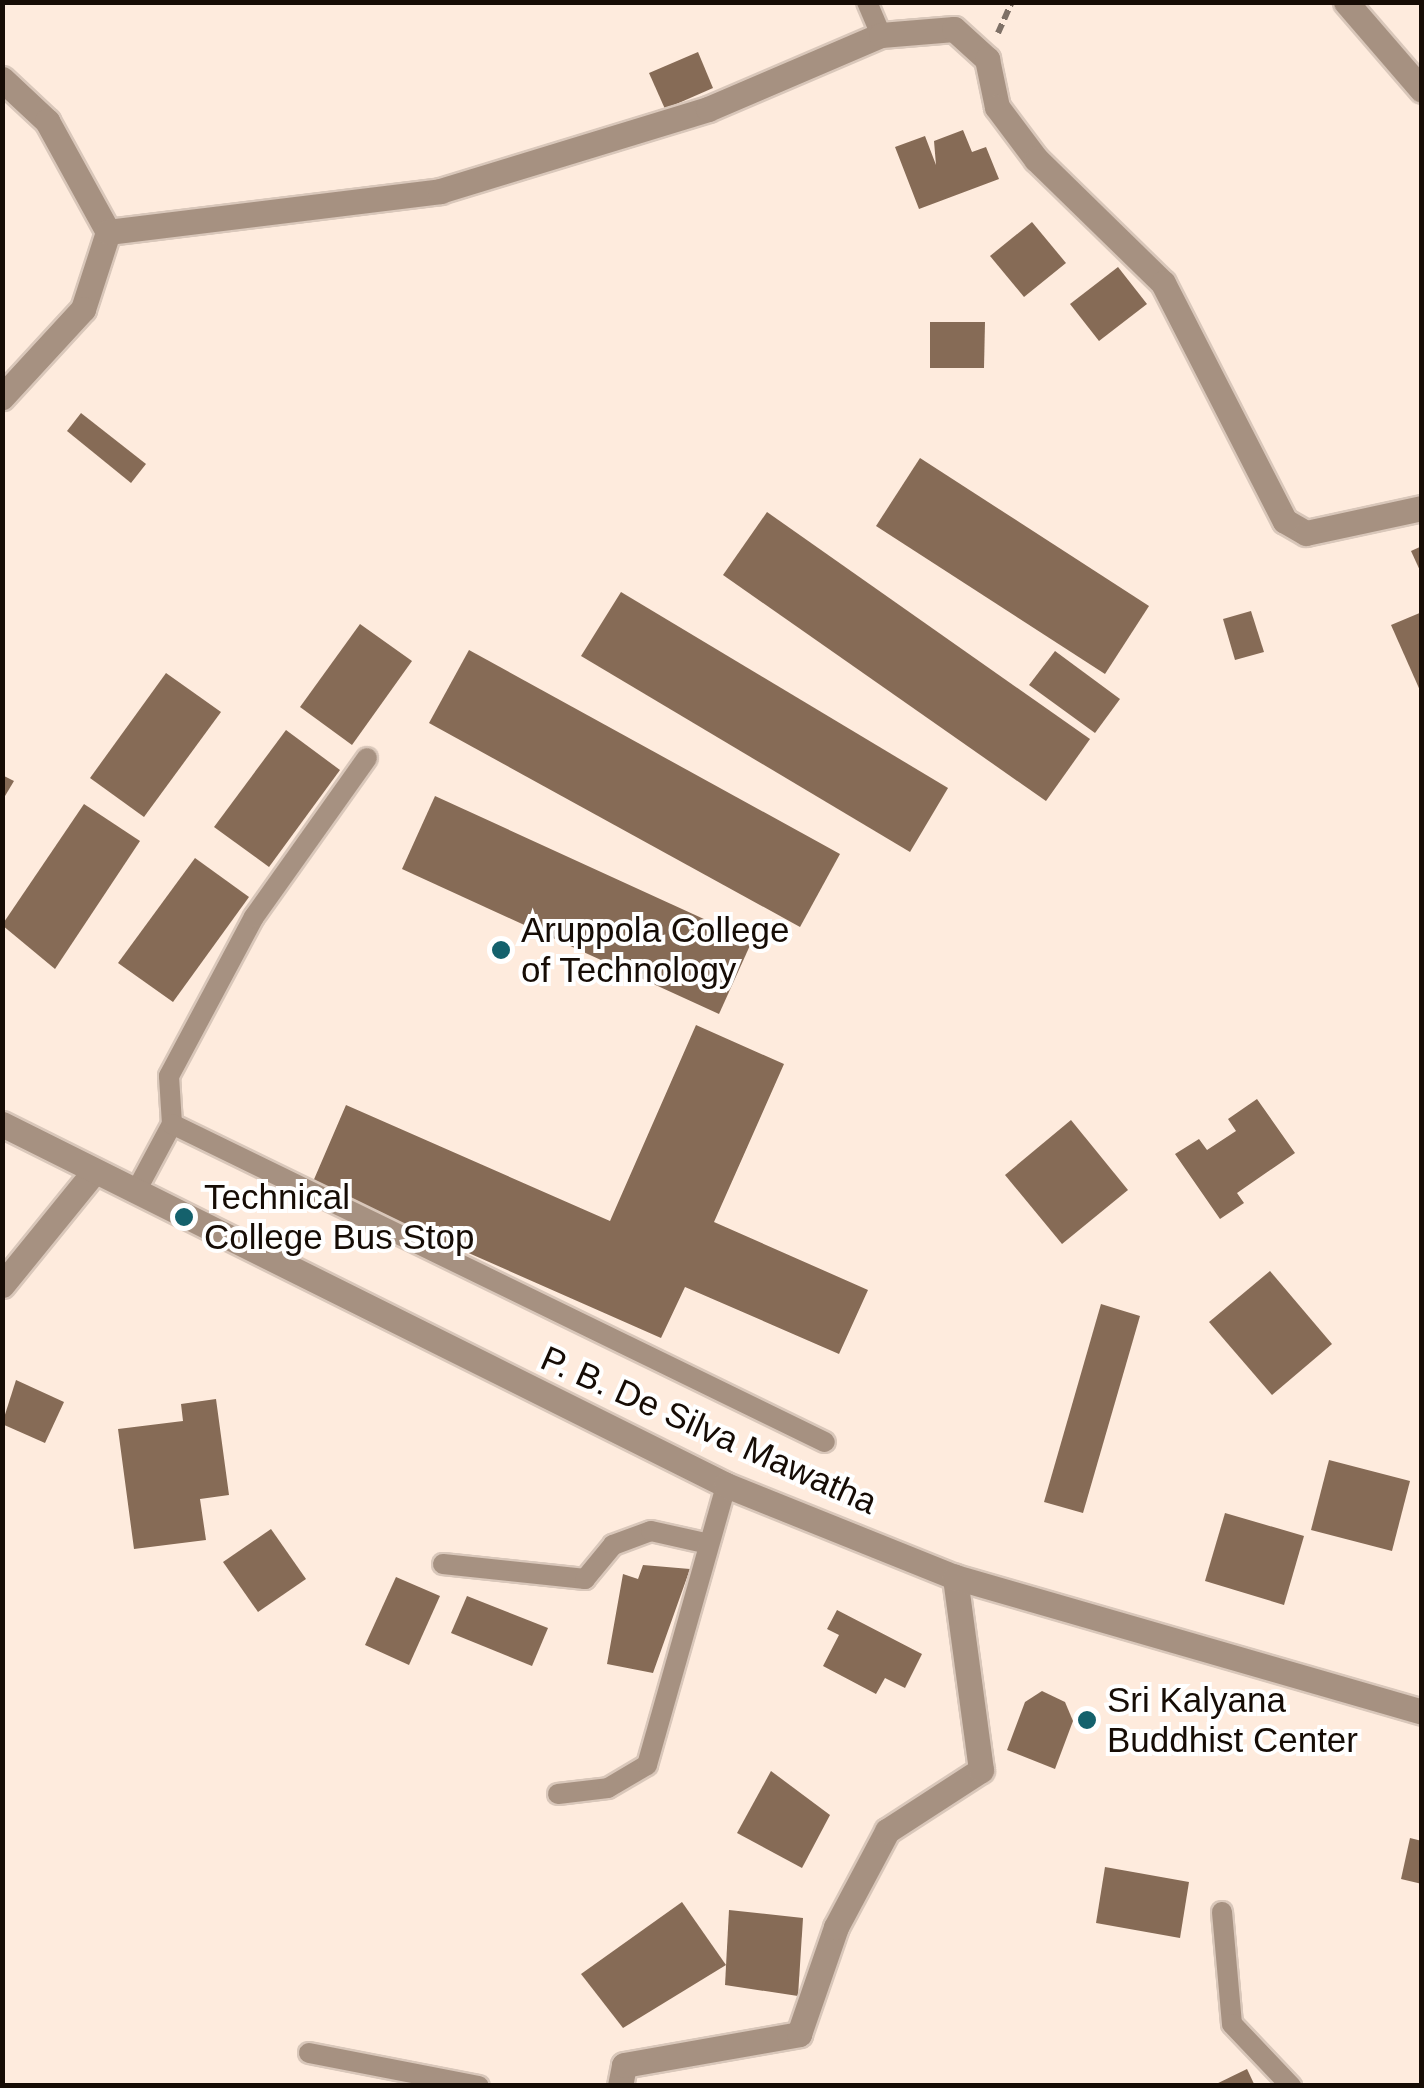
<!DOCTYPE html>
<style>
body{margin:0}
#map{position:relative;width:1424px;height:2088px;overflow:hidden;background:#feebdd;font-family:Arial,sans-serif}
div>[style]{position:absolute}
.building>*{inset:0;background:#866b56}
.path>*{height:6px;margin-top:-3px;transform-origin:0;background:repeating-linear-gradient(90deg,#7f7167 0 10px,transparent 0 15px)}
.roads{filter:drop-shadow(2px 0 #d9c7ba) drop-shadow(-2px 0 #d9c7ba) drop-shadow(0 2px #d9c7ba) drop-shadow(0 -2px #d9c7ba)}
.service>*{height:20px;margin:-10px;padding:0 10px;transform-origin:10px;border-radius:10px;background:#a69181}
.minor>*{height:25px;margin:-12.5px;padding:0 12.5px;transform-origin:12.5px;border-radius:12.5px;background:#a69181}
.tertiary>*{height:25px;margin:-12.5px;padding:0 12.5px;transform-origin:12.5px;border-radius:12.5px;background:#a69181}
.dots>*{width:28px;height:28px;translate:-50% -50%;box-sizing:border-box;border:5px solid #fff;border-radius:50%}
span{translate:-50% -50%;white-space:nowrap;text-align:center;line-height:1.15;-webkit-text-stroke:8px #fff;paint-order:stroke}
.poi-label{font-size:35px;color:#160c05}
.left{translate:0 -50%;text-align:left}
.street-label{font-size:35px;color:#160c05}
.frame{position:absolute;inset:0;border:5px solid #160c05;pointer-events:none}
</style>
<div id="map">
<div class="building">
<div style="clip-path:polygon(698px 52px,713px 88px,665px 109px,649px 73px)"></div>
<div style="clip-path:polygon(963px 130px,972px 152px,986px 147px,999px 179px,919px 209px,895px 147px,925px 136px,936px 165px,934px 141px)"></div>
<div style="clip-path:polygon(1032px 222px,1066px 263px,1024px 297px,990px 256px)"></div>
<div style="clip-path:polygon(1118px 267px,1147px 304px,1099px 341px,1070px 304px)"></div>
<div style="clip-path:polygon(930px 322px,985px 322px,984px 368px,930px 368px)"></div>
<div style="clip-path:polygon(81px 413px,146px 464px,131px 483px,67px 431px)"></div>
<div style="clip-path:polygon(920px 458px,1149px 606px,1105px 674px,876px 526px)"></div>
<div style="clip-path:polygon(767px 512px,1090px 739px,1046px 801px,723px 575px)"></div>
<div style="clip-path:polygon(1422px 546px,1422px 575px,1411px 551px)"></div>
<div style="clip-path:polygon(621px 592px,948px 788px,910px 852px,581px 656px)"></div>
<div style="clip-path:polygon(1251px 611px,1264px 652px,1235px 660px,1223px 619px)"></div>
<div style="clip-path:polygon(1422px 612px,1422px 695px,1391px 625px)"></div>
<div style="clip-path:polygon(360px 624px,412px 661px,352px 745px,300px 707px)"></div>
<div style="clip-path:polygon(469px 650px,840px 854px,800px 927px,429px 723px)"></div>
<div style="clip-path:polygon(1055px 651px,1120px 699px,1095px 733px,1029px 685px)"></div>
<div style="clip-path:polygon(166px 673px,221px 712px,144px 817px,90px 778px)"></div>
<div style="clip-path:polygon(286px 730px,340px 770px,269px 867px,214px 827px)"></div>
<div style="clip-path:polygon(2px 775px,14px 781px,2px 801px)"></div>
<div style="clip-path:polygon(435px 796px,752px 941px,719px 1014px,402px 869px)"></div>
<div style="clip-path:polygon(84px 804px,140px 841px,55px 969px,2px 925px)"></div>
<div style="clip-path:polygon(195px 858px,249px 897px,173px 1002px,118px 963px)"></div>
<div style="clip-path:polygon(696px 1025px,784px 1064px,714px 1222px,868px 1290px,839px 1354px,685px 1287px,661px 1338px,312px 1184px,346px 1105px,610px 1221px)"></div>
<div style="clip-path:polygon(1257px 1099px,1295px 1153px,1237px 1193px,1244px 1203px,1220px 1219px,1175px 1154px,1199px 1139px,1207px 1150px,1236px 1131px,1228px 1119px)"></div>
<div style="clip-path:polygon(1071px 1120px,1128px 1190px,1062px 1244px,1005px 1175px)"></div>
<div style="clip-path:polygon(1270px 1271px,1332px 1344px,1272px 1395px,1209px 1322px)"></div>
<div style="clip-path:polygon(1101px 1304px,1140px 1316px,1083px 1513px,1044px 1502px)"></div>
<div style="clip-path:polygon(16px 1380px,64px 1402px,45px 1443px,2px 1424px)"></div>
<div style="clip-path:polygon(216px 1399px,229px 1495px,200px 1499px,206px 1540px,134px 1549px,118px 1429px,183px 1421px,181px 1404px)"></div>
<div style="clip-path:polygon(1329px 1460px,1410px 1481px,1392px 1551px,1311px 1530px)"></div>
<div style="clip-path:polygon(1225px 1513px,1304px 1536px,1284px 1605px,1205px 1581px)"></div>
<div style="clip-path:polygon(271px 1529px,306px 1579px,258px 1612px,223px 1562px)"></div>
<div style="clip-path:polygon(643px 1565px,690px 1569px,653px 1673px,607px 1664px,623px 1574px,638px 1579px)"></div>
<div style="clip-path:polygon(396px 1577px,440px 1596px,409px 1665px,365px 1645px)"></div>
<div style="clip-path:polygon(467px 1596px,548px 1628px,532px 1666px,451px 1633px)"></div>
<div style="clip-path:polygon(837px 1610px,922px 1654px,905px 1688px,885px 1678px,876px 1694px,823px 1666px,839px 1635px,827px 1629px)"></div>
<div style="clip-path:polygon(1042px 1691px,1065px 1702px,1073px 1721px,1055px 1769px,1007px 1750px,1025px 1702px)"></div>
<div style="clip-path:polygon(771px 1771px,830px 1815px,802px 1868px,737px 1833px)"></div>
<div style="clip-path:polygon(1410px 1838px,1422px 1841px,1422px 1884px,1401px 1879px)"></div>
<div style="clip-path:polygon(1105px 1867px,1189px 1882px,1180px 1938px,1096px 1923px)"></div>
<div style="clip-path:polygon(682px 1902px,726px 1965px,623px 2028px,581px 1974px)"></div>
<div style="clip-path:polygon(729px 1910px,803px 1918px,798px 1996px,725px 1985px)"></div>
<div style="clip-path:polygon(1247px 2069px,1255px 2086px,1212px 2086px)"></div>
</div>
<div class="path">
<div style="left:998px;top:33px;width:34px;rotate:-66deg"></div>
</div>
<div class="roads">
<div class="service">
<div style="left:867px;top:2px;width:36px;rotate:67deg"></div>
<div style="left:172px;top:1124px;width:48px;rotate:-93.6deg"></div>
<div style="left:169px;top:1076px;width:180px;rotate:-61.9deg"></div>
<div style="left:254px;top:917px;width:195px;rotate:-54.6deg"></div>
<div style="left:135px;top:1193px;width:78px;rotate:-61.8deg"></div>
<div style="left:172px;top:1124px;width:726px;rotate:25.97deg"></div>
<div style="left:443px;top:1564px;width:143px;rotate:6deg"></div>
<div style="left:585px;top:1579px;width:44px;rotate:-50.5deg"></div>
<div style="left:613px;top:1545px;width:40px;rotate:-20.2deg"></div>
<div style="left:651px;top:1531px;width:59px;rotate:12.6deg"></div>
<div style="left:558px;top:1794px;width:50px;rotate:-6.8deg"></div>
<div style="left:608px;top:1788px;width:45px;rotate:-30.5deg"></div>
<div style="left:647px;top:1765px;width:291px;rotate:-74.2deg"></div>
<div style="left:1222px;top:1912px;width:112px;rotate:84.9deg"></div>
<div style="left:1232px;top:2024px;width:86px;rotate:46.4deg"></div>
<div style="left:309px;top:2053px;width:173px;rotate:11deg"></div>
</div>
<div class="minor">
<div style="left:1346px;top:2px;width:116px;rotate:49.2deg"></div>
<div style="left:2px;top:79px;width:62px;rotate:43deg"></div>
<div style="left:47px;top:121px;width:127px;rotate:61.2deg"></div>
<div style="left:108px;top:232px;width:81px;rotate:108deg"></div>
<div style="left:83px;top:309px;width:120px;rotate:132.6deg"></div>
<div style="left:108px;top:232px;width:335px;rotate:-7deg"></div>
<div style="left:440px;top:191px;width:280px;rotate:-17deg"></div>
<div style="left:708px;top:109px;width:188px;rotate:-23.2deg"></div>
<div style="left:881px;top:35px;width:73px;rotate:-4.7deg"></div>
<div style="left:954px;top:29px;width:45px;rotate:42.3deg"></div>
<div style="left:987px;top:59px;width:49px;rotate:78.2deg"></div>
<div style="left:997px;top:107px;width:65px;rotate:53.1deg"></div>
<div style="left:1036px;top:159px;width:177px;rotate:44.3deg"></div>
<div style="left:1163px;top:283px;width:267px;rotate:62.9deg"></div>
<div style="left:1285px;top:521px;width:24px;rotate:30deg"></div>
<div style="left:1306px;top:533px;width:119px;rotate:-12.2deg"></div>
<div style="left:2px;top:1285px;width:144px;rotate:-50.9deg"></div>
<div style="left:620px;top:2086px;width:21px;rotate:-79deg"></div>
<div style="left:624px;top:2065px;width:178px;rotate:-10deg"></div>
<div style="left:799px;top:2034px;width:113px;rotate:-70.9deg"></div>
<div style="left:836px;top:1927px;width:109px;rotate:-62deg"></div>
<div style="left:887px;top:1831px;width:112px;rotate:-33deg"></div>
<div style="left:981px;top:1770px;width:195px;rotate:-97.7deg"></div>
</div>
<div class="tertiary">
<div style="left:2px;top:1124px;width:809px;rotate:26.5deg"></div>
<div style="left:726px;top:1485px;width:247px;rotate:21.9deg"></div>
<div style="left:955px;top:1577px;width:486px;rotate:16.1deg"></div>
</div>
</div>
<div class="dots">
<div style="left:501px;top:950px;background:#14616c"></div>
<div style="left:184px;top:1217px;background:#14616c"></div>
<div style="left:1087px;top:1720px;background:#14616c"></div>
</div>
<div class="poi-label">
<span class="left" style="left:521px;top:950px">Aruppola College<br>of Technology</span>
<span class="left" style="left:204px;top:1217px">Technical<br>College Bus Stop</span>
<span class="left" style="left:1107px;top:1720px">Sri Kalyana<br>Buddhist Center</span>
</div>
<div class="street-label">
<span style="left:709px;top:1430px;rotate:24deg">P. B. De Silva Mawatha</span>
</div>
<div class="frame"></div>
</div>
